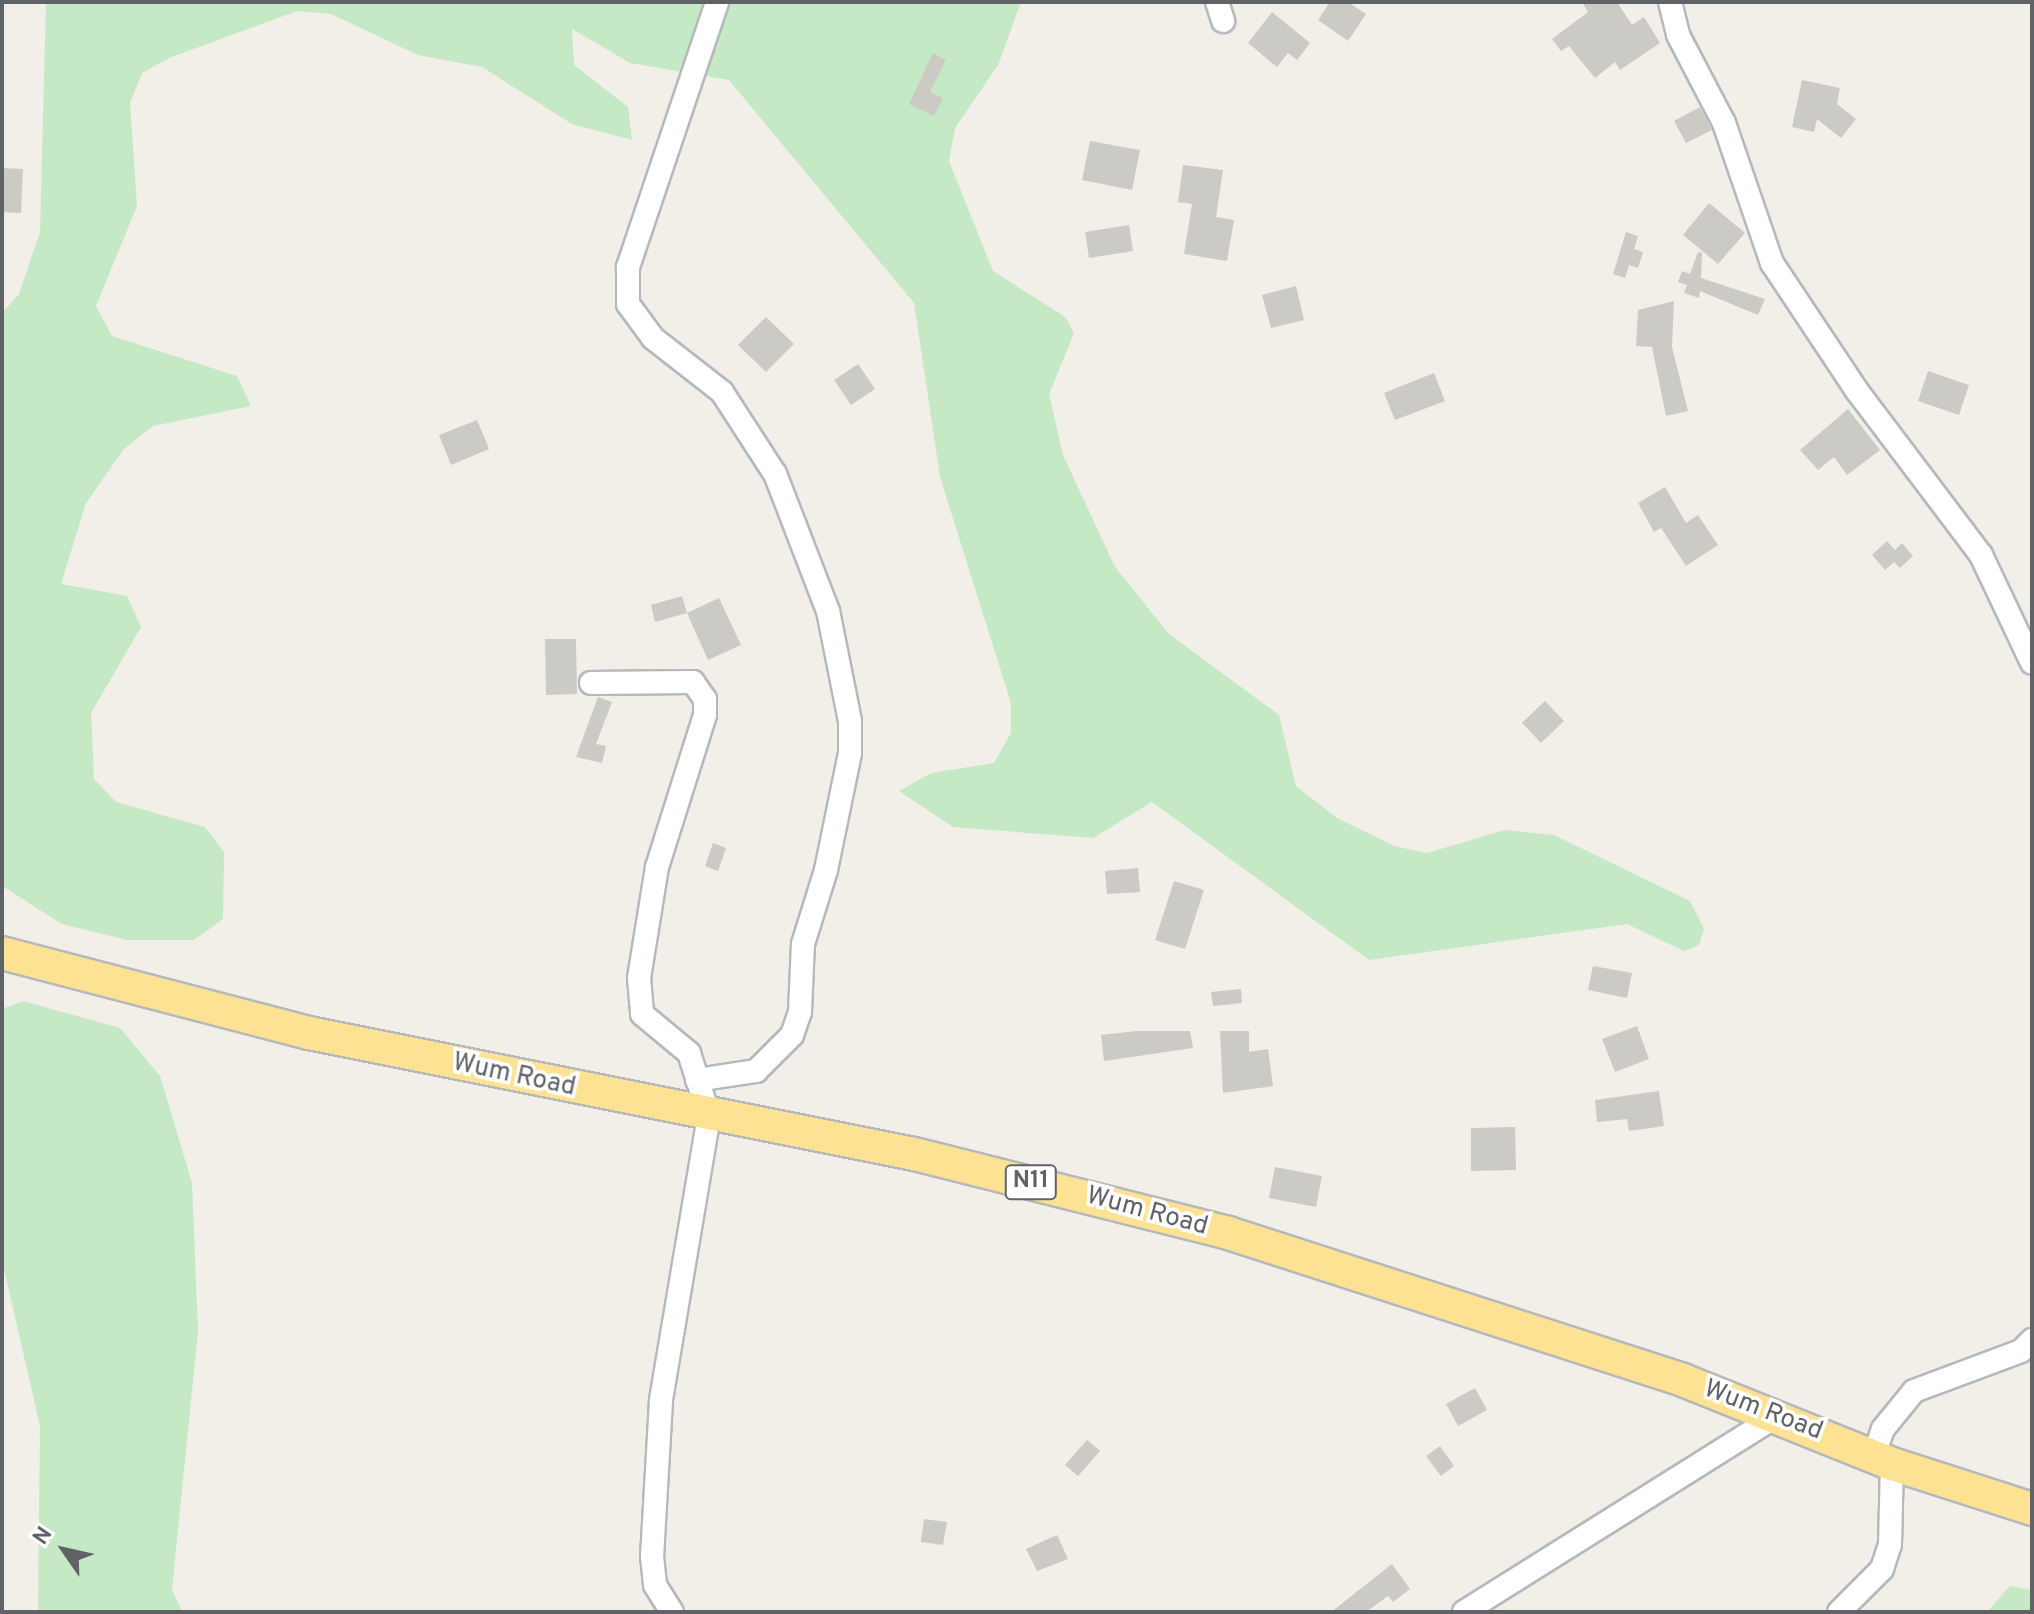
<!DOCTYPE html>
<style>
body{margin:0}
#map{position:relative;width:2034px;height:1614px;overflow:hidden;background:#f1efe8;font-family:Overpass,sans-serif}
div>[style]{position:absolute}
.green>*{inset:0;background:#c5e8c5}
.building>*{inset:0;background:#cccac5}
.roads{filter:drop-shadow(2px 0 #b5b8bc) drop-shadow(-2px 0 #b5b8bc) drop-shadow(0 2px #b5b8bc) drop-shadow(0 -2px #b5b8bc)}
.minor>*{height:22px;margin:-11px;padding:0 11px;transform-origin:11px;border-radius:11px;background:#fff}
.highway>*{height:32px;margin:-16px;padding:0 16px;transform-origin:16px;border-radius:16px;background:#fde293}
span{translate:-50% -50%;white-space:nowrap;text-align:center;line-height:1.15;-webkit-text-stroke:7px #fff;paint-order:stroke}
.shield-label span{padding:2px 6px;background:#fff;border:2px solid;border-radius:6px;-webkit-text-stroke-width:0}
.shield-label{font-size:24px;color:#5f6368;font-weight:700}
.street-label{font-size:26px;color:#5f6368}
.frame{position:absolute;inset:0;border:4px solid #5f6368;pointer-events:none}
.north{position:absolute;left:24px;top:1510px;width:80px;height:80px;-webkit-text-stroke:6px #fff;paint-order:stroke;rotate:304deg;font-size:22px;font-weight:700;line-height:32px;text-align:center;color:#5f6368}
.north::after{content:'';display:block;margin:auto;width:28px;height:36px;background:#5f6368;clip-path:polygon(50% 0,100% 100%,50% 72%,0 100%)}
</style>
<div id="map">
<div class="green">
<div style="clip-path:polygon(46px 2px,1021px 2px,998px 65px,955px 128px,949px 161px,993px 271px,1065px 317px,1074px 333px,1049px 394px,1063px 455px,1115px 567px,1169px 634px,1279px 715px,1296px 786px,1337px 818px,1394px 846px,1427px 853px,1505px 830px,1554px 835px,1690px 901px,1704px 929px,1699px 945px,1684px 951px,1627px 924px,1369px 960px,1152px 802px,1093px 838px,953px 827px,899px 791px,931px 773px,994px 763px,1011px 733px,1011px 703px,940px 477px,914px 303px,729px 80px,630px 63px,572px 29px,574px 65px,628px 107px,632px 140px,572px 124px,482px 67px,418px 55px,331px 14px,297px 11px,169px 58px,142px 73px,130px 103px,137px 206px,96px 306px,112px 336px,237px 376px,251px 406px,153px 426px,124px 449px,86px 503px,61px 584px,127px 596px,141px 627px,91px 713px,94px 779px,116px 802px,205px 827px,224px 852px,223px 919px,194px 940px,127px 940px,62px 924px,2px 886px,2px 313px,19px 294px,40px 232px)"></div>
<div style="clip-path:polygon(23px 1001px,120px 1028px,160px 1076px,192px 1183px,198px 1331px,172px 1589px,182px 1612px,38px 1612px,40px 1426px,2px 1260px,2px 1009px)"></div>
<div style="clip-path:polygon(2010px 1586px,2032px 1590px,2032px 1612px,1987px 1612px)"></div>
</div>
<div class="building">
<div style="clip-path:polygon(1330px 2px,1348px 2px,1366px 14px,1348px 41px,1318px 20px)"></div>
<div style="clip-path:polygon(1582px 2px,1617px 2px,1632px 25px,1644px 17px,1660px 43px,1620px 70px,1615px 62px,1595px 78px,1569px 46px,1561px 51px,1552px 39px,1588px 12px)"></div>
<div style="clip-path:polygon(1272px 12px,1310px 43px,1297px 60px,1288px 53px,1277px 67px,1248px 43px)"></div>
<div style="clip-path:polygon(933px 53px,946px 60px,930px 92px,943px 98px,934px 116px,909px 104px)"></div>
<div style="clip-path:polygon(1802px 80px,1840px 88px,1837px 104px,1856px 119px,1841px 138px,1817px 119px,1814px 132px,1792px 127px)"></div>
<div style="clip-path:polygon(1700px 107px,1712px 130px,1686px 143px,1674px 121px)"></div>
<div style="clip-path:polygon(1090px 141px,1140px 150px,1132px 190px,1082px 180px)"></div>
<div style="clip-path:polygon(1183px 165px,1223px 170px,1216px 217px,1234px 220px,1227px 261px,1184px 254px,1192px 204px,1178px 202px)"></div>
<div style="clip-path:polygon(2px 168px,23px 169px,21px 213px,2px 212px)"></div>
<div style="clip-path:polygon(1709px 203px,1745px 233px,1718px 264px,1683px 235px)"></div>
<div style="clip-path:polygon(1129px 225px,1133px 251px,1089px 258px,1085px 232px)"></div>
<div style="clip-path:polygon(1626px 232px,1638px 236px,1634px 249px,1643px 252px,1638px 268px,1629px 265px,1625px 278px,1613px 274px)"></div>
<div style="clip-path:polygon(1698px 252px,1702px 253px,1701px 278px,1765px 299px,1758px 315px,1700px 291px,1699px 298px,1684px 293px,1687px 285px,1678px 282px,1682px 271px,1690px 274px)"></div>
<div style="clip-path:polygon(1296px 286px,1304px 320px,1271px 328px,1262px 295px)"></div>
<div style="clip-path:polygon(1674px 301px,1672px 347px,1688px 411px,1666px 416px,1652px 347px,1636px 346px,1638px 310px)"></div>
<div style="clip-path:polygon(766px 317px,794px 344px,766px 372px,738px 345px)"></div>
<div style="clip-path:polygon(858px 364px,875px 389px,851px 405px,834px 380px)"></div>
<div style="clip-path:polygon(1928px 371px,1969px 385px,1959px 415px,1918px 401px)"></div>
<div style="clip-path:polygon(1434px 373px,1445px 401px,1395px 420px,1384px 393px)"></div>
<div style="clip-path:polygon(1848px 409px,1880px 450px,1847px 475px,1834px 457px,1818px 470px,1800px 450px)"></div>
<div style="clip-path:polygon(477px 420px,489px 449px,451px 465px,439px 435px)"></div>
<div style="clip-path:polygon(1665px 487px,1686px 523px,1698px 515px,1718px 545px,1686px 566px,1661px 528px,1654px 532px,1638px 503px)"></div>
<div style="clip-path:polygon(1887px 541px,1895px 550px,1902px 543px,1913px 556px,1900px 568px,1894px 562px,1885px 570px,1872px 555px)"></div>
<div style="clip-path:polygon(682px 596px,687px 613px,655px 622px,651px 605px)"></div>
<div style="clip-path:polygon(719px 598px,741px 645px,708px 660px,687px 613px)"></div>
<div style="clip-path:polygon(545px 639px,576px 639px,577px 694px,546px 695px)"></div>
<div style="clip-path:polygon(598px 697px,612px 702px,596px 744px,606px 746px,602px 763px,576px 757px)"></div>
<div style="clip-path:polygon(1545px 701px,1564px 721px,1541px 743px,1522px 723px)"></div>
<div style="clip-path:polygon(713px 843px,726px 848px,718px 871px,705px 866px)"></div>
<div style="clip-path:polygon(1138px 868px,1140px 892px,1107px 894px,1105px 871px)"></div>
<div style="clip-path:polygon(1174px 881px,1204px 890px,1185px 949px,1155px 940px)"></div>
<div style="clip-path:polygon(1593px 966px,1632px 973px,1627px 998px,1588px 990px)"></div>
<div style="clip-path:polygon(1241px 989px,1242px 1003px,1213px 1006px,1211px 992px)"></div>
<div style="clip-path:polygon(1637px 1026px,1649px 1059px,1615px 1072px,1602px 1039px)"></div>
<div style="clip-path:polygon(1137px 1031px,1190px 1031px,1193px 1048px,1104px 1061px,1101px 1035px)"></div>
<div style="clip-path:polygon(1220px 1031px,1249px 1031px,1249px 1052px,1268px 1049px,1273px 1086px,1223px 1093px)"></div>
<div style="clip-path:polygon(1659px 1091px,1664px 1126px,1629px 1131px,1627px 1119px,1597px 1122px,1595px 1100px)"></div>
<div style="clip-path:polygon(1515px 1127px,1516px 1170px,1471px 1171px,1471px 1128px)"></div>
<div style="clip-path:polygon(1275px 1167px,1322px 1176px,1316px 1207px,1269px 1198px)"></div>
<div style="clip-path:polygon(1475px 1388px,1487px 1410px,1458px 1426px,1446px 1404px)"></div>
<div style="clip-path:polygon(1087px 1440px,1100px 1451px,1078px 1476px,1065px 1465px)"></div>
<div style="clip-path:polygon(1440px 1446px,1454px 1466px,1441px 1476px,1426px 1456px)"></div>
<div style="clip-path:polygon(924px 1519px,947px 1522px,943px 1545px,921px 1542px)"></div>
<div style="clip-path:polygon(1057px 1535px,1068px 1559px,1037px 1571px,1026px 1549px)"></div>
<div style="clip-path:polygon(1392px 1564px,1410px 1589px,1393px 1602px,1388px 1596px,1366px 1612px,1331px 1612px)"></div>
</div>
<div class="roads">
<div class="minor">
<div style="left:1217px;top:2px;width:20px;rotate:72deg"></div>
<div style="left:1670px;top:2px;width:34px;rotate:76deg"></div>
<div style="left:1678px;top:35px;width:99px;rotate:62.4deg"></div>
<div style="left:1724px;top:123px;width:148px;rotate:71.1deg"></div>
<div style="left:1772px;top:263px;width:154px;rotate:56.4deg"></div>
<div style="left:1857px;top:391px;width:206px;rotate:52.9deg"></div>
<div style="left:1981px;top:555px;width:119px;rotate:64.7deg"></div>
<div style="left:591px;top:683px;width:102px;rotate:-0.6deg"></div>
<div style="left:693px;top:682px;width:21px;rotate:55deg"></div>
<div style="left:705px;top:699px;width:16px;rotate:90deg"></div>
<div style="left:705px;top:715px;width:159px;rotate:107.5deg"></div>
<div style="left:657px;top:867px;width:112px;rotate:99.2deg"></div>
<div style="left:639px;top:978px;width:36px;rotate:85deg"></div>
<div style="left:642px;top:1014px;width:61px;rotate:39.7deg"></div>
<div style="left:689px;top:1053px;width:66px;rotate:72.4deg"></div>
<div style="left:709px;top:1116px;width:289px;rotate:99.6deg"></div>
<div style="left:661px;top:1401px;width:155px;rotate:93.3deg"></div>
<div style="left:652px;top:1556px;width:29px;rotate:84deg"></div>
<div style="left:655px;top:1585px;width:32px;rotate:58deg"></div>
<div style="left:697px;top:1080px;width:60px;rotate:-8.7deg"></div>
<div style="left:756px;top:1071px;width:51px;rotate:-45deg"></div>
<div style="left:792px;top:1035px;width:24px;rotate:-71deg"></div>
<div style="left:800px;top:1012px;width:68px;rotate:-87.5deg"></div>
<div style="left:803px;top:944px;width:77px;rotate:-72.7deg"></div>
<div style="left:826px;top:870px;width:119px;rotate:-78.4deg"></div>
<div style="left:850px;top:753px;width:32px;rotate:-90deg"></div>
<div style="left:850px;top:721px;width:112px;rotate:-101.3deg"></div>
<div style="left:828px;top:611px;width:147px;rotate:-111.1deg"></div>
<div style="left:775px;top:474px;width:98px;rotate:-122.9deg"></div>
<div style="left:722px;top:392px;width:88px;rotate:-142deg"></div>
<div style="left:653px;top:338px;width:42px;rotate:-126.3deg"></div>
<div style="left:628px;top:304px;width:37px;rotate:-90deg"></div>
<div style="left:628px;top:267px;width:280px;rotate:-71.4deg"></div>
<div style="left:1874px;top:1456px;width:28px;rotate:-72deg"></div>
<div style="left:1883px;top:1429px;width:49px;rotate:-50.8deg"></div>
<div style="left:1914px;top:1391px;width:114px;rotate:-20.5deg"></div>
<div style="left:2021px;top:1351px;width:16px;rotate:-45deg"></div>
<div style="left:1464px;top:1612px;width:368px;rotate:-32.1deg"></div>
<div style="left:1839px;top:1612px;width:61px;rotate:-45deg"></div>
<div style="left:1882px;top:1569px;width:25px;rotate:-72deg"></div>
<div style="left:1890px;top:1545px;width:81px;rotate:-88.6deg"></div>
</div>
<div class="highway">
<div style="left:2px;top:953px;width:317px;rotate:14.6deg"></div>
<div style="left:309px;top:1033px;width:617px;rotate:11.31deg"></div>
<div style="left:914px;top:1154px;width:324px;rotate:14.1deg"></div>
<div style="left:1228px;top:1233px;width:478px;rotate:17.9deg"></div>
<div style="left:1683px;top:1380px;width:225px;rotate:21.9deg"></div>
<div style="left:1892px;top:1464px;width:147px;rotate:17.8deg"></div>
</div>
</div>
<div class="shield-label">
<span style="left:1031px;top:1182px">N11</span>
</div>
<div class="street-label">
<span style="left:514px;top:1076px;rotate:12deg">Wum Road</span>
<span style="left:1147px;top:1212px;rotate:15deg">Wum Road</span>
<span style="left:1763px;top:1411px;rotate:21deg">Wum Road</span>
</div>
<div class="frame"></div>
<div class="north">N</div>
</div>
